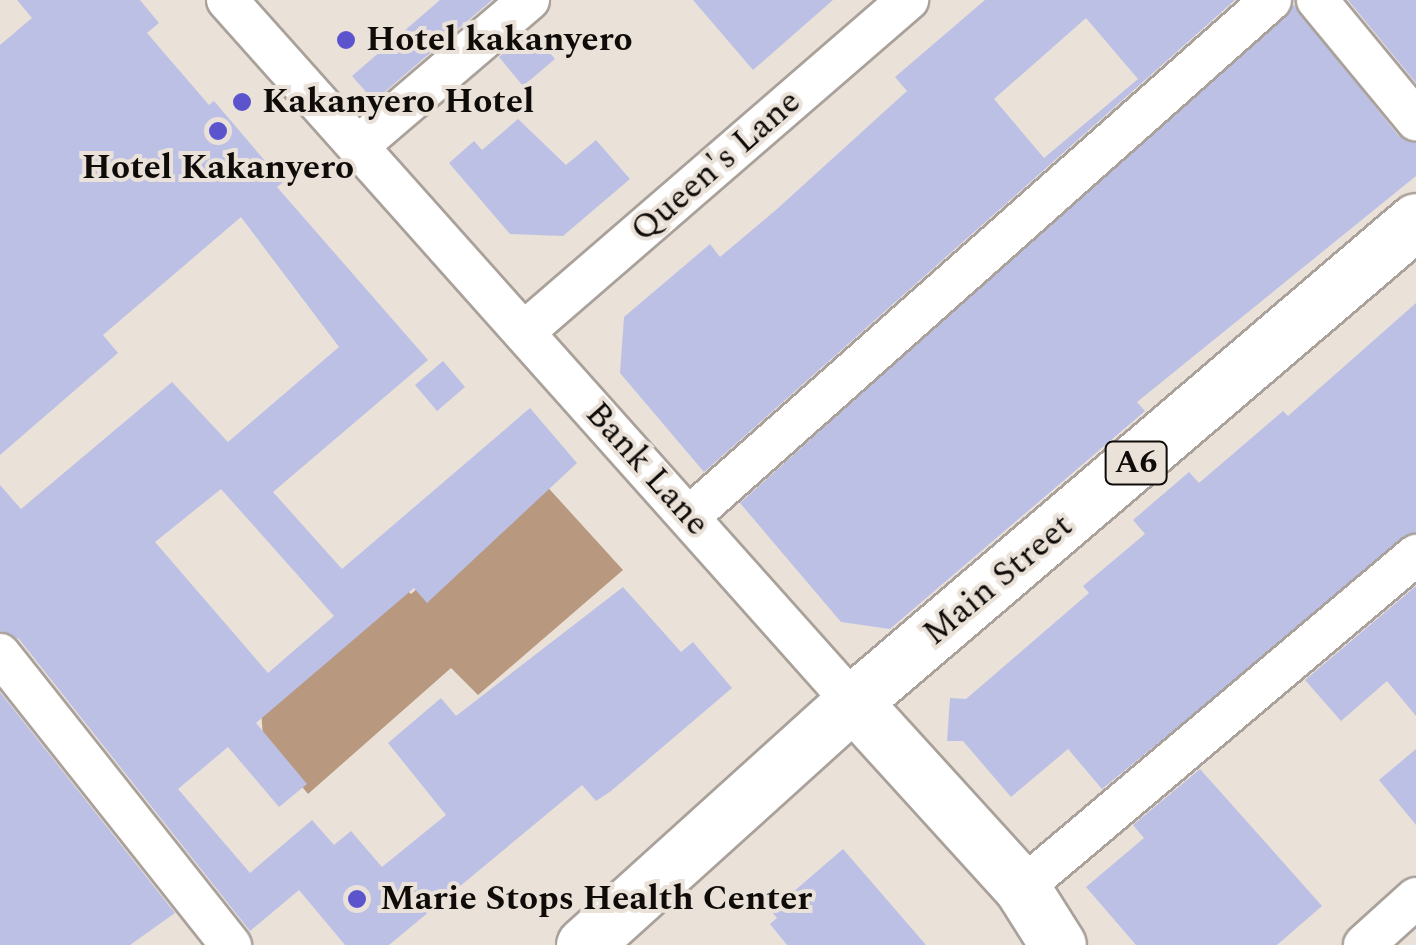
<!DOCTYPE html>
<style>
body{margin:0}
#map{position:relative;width:1416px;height:945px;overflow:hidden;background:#eae1d9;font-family:Spectral,serif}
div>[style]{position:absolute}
.forest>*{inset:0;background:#b8997f}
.building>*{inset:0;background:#bcc0e5}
.roads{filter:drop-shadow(2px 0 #a9a19a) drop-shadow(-2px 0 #a9a19a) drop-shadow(0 2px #a9a19a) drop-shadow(0 -2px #a9a19a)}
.street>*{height:40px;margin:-20px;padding:0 20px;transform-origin:20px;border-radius:20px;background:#fff}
.secondary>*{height:55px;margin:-27.5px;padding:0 27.5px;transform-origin:27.5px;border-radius:27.5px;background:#fff}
.primary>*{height:55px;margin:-27.5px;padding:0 27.5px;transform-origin:27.5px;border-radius:27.5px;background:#fff}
.dots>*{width:28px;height:28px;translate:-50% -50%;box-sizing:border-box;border:5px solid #eae1d9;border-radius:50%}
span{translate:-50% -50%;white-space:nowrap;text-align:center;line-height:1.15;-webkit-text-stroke:8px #eae1d9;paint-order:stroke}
.shield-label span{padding:2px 8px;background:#eae1d9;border:2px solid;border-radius:8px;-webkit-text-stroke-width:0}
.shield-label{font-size:32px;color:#0e0b08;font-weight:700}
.poi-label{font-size:35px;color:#0e0b08;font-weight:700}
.left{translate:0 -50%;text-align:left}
.street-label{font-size:35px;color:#0e0b08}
</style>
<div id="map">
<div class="forest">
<div style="clip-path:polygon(542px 481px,623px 570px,478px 695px,451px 668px,308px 794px,263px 738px,261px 708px,400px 583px,411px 594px)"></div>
</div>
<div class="building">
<div style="clip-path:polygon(evenodd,17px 0,140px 0,159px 23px,147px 33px,209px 105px,214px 101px,283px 182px,277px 187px,428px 360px,273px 492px,342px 569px,530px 408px,577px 463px,427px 603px,414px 588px,256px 723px,307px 784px,279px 807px,228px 747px,178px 789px,250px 873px,312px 820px,334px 845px,351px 831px,382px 867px,446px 815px,388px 743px,441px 698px,456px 716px,623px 587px,681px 652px,693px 642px,732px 688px,611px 791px,596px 801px,582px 785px,389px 945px,345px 945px,299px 890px,250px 931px,19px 639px,0 631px,0 485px,21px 509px,172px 382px,228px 442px,339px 347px,241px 217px,103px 335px,118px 353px,0 455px,0 45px,32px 18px,17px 0,221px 489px,334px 616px,268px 673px,155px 542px,221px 489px)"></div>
<div style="clip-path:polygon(440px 0,492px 0,374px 101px,352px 76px)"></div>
<div style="clip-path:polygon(693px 0,833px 0,753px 70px)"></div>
<div style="clip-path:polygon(evenodd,985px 0,1235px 0,704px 472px,620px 373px,624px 317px,710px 244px,720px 257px,777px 209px,907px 91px,895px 77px,985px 0,1086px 18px,1138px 79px,1044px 158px,994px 99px,1086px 18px)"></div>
<div style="clip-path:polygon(1348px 0,1416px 0,1416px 83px)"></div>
<div style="clip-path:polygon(1294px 5px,1398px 135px,1416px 143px,1416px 176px,1137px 402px,1145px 411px,890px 629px,841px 622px,740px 503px)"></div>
<div style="clip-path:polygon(530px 31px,555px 59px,523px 86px,499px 57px)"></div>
<div style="clip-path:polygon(518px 119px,566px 165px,596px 140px,630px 179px,563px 236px,510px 234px,449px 163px,474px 141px,482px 150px)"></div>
<div style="clip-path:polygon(1416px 303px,1416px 532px,1102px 789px,1068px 749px,1011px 797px,963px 741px,947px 741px,950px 698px,966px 699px,1089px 593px,1083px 586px,1145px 534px,1133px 520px,1189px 472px,1199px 483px,1283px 411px,1288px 416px)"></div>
<div style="clip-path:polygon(443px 361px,465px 387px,437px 411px,415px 385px)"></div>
<div style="clip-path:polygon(1416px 586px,1416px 716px,1387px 681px,1341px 721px,1305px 680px)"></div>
<div style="clip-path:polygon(0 692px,175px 913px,130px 945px,0 945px)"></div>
<div style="clip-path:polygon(1416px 749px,1416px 825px,1379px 780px)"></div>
<div style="clip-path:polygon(1200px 769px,1322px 906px,1277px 945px,1136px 945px,1086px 887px,1144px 838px,1133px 825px)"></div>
<div style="clip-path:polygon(843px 849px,926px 945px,787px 945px,770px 924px,777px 918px,771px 911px)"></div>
</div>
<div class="roads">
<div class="street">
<div style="left:227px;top:0;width:941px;rotate:48.28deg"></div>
<div style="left:1317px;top:0;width:156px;rotate:50.5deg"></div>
<div style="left:358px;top:146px;width:225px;rotate:-40.5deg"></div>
<div style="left:524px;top:332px;width:508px;rotate:-40.85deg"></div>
<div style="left:690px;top:516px;width:777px;rotate:-41.61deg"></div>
<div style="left:0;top:654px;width:372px;rotate:51.6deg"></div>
<div style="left:1022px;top:888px;width:516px;rotate:-40.2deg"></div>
<div style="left:1364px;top:945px;width:70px;rotate:-42.1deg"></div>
</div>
<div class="secondary">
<div style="left:853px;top:702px;width:251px;rotate:47.7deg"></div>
<div style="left:1022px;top:888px;width:67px;rotate:57.7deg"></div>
</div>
<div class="primary">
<div style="left:584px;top:945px;width:363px;rotate:-42.1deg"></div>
<div style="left:853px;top:702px;width:740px;rotate:-40.51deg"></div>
</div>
</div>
<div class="dots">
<div style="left:346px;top:40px;background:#5b54cd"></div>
<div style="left:242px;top:102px;background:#5b54cd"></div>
<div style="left:218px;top:131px;background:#5b54cd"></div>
<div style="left:357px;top:899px;background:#5b54cd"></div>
</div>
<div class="shield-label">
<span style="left:1136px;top:463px">A6</span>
</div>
<div class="poi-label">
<span class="left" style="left:366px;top:40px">Hotel kakanyero</span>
<span class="left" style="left:262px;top:102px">Kakanyero Hotel</span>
<span style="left:218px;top:168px">Hotel Kakanyero</span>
<span class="left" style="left:380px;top:899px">Marie Stops Health Center</span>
</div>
<div class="street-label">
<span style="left:716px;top:166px;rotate:-41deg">Queen's Lane</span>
<span style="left:647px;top:469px;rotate:48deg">Bank Lane</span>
<span style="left:998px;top:580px;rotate:-40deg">Main Street</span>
</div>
</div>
